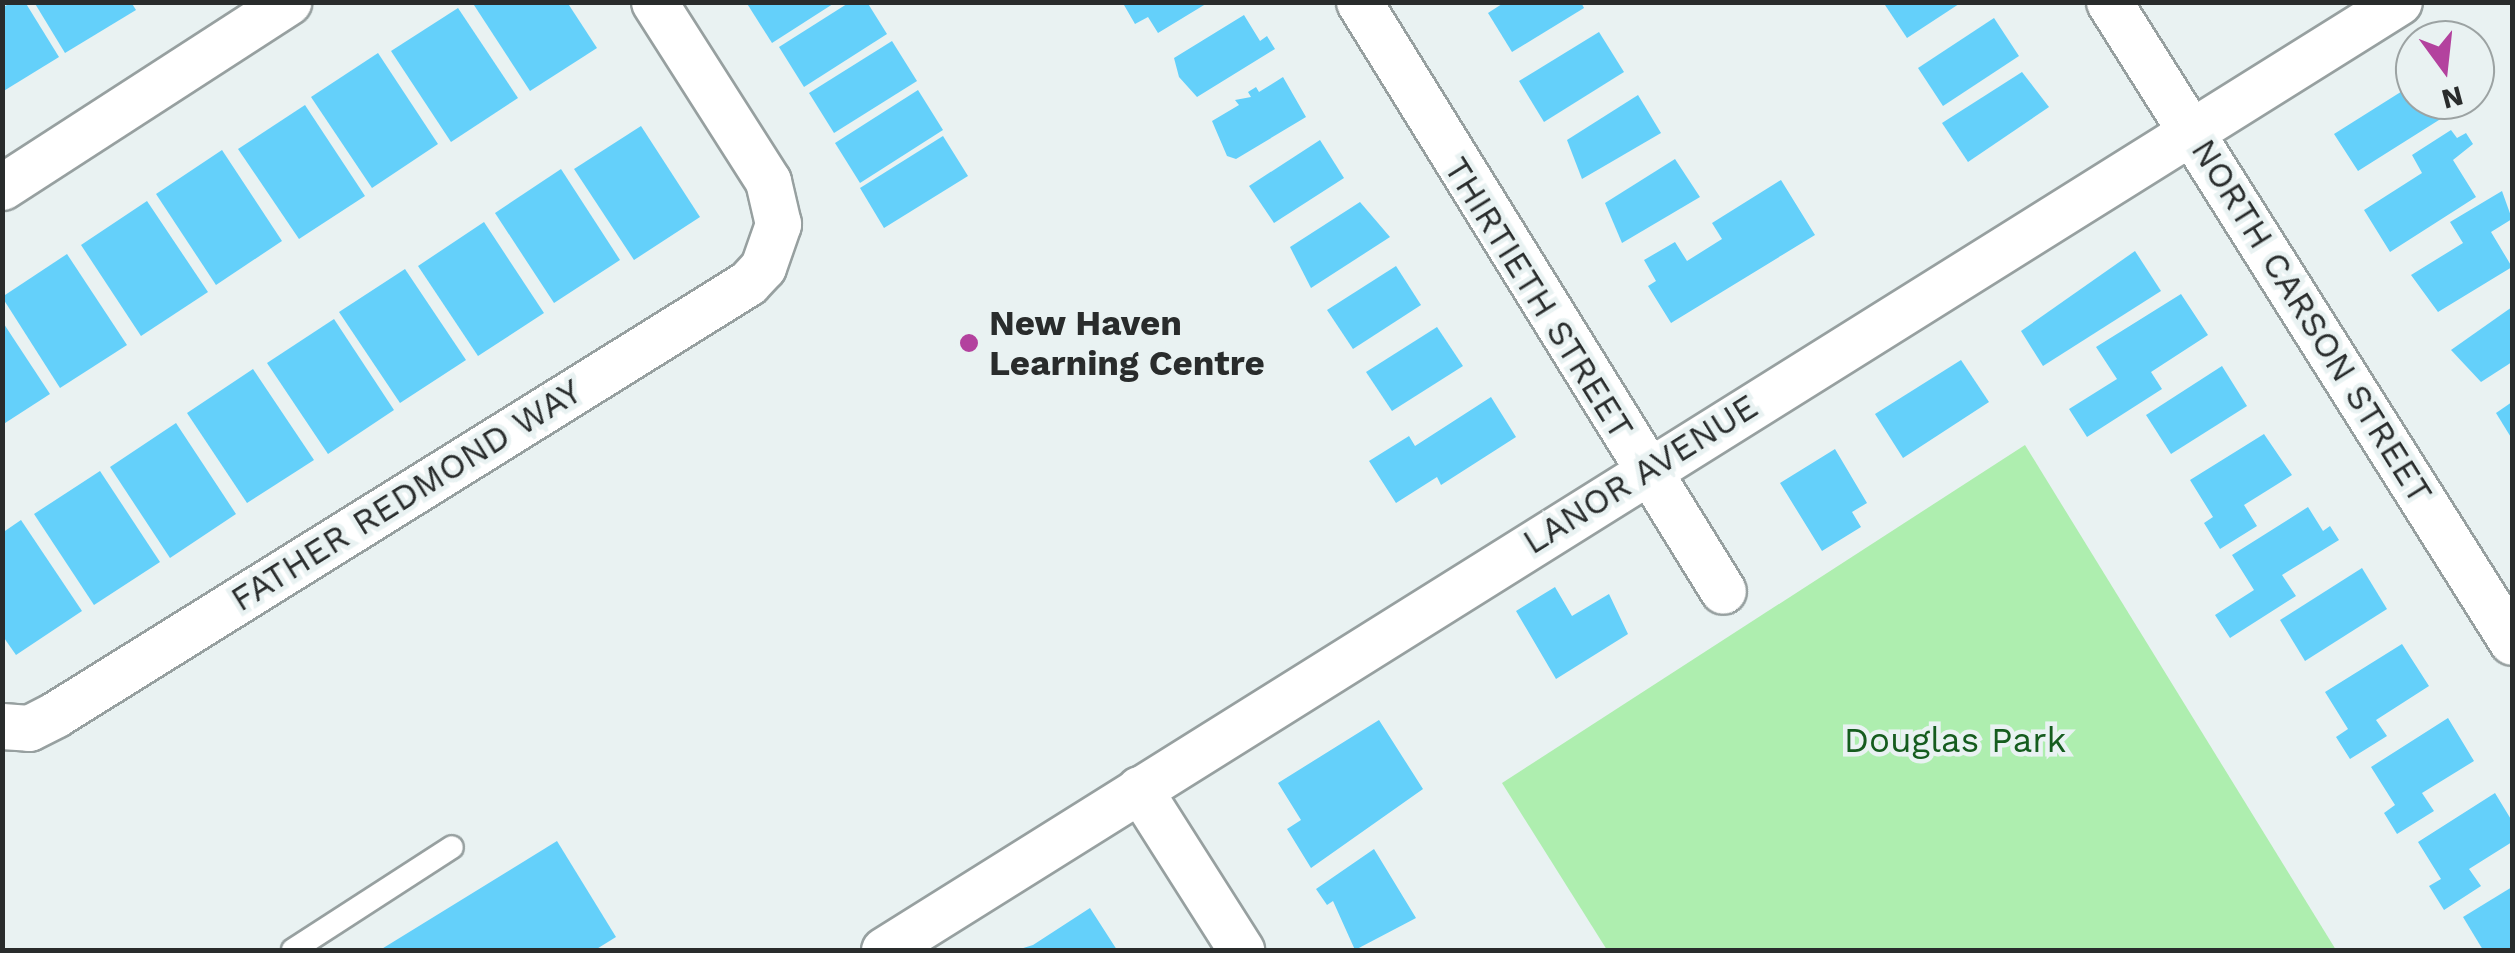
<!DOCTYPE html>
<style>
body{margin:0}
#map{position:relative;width:2515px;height:953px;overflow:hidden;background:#e9f2f2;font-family:"Work Sans",sans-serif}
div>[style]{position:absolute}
.green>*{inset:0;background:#aeeeaf}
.building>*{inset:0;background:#64d0fa}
.roads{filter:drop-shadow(2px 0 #97a0a0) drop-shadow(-2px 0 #97a0a0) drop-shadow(0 2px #97a0a0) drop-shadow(0 -2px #97a0a0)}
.service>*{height:22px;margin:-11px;padding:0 11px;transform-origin:11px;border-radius:11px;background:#fff}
.minor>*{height:45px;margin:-22.5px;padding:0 22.5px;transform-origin:22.5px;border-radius:22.5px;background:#fff}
.dots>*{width:28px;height:28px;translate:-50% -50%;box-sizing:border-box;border:5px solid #e9f2f2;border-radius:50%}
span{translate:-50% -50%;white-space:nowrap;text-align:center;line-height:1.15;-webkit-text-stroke:9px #e9f2f2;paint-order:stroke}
.street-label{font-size:35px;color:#292c2c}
.poi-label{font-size:35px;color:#292c2c;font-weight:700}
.left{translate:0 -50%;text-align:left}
.park-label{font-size:35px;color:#155c1e}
.frame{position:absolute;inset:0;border:5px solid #292c2c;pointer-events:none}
.north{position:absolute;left:2395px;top:20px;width:100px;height:100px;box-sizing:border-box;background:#e9f2f2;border:2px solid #9ca3a3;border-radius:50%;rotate:165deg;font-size:28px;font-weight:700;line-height:40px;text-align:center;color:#292c2c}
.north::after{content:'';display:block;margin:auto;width:35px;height:45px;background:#b3429e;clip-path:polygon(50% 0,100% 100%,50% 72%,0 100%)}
</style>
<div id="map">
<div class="green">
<div style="clip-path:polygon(2025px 445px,2336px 950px,1607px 950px,1502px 783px)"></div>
</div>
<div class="building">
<div style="clip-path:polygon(12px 2px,25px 2px,59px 57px,2px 92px,2px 8px)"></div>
<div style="clip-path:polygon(34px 2px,131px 2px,136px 10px,65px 53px)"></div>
<div style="clip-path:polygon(472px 2px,567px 2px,597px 48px,530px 91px)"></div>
<div style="clip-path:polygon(746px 2px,836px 2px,772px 43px)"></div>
<div style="clip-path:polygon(850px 2px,867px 2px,887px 34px,804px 87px,779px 47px)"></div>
<div style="clip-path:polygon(1128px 2px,1209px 2px,1158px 33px,1148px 17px,1135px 24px,1124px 5px)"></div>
<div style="clip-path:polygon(1505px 2px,1581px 2px,1584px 8px,1512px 52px,1488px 13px)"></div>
<div style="clip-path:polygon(1883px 2px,1962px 2px,1907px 38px)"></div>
<div style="clip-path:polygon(458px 8px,518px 98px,451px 142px,391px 51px)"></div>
<div style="clip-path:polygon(1244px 15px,1260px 41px,1267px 36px,1275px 49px,1197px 97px,1179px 77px,1174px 58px)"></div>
<div style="clip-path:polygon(1994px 18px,2019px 56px,1943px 106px,1918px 68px)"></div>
<div style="clip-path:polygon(1599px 32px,1624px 72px,1544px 122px,1519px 81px)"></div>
<div style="clip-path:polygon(892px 41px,917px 81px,834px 133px,809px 93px)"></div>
<div style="clip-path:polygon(378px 53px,438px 144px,372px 188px,311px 97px)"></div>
<div style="clip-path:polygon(2022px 72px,2049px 107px,1968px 162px,1942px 123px)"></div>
<div style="clip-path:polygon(1283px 77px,1306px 117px,1236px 159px,1227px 156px,1212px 121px,1239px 105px,1235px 100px,1251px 97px,1248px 92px,1256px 87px,1259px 92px)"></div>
<div style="clip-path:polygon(2415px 83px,2415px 100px,2452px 100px,2458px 108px,2358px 171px,2334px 134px)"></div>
<div style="clip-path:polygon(918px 90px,943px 130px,860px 183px,835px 143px)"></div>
<div style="clip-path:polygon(1638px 95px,1661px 133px,1582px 179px,1567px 140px)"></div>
<div style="clip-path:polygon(305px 105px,365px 196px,299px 239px,238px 149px)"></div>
<div style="clip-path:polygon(641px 126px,700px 217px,634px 260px,574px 169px)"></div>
<div style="clip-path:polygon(2451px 130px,2457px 138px,2466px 133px,2473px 144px,2453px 160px,2476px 197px,2390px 252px,2364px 210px,2422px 173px,2412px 155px)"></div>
<div style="clip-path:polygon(943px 136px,968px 176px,884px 228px,860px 188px)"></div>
<div style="clip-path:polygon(1320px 140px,1344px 178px,1274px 223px,1249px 186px)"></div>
<div style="clip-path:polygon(222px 150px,282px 241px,216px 285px,156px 194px)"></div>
<div style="clip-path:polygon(1675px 159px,1700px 197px,1622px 243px,1605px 203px)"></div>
<div style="clip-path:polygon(561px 169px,620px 260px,554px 303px,495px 213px)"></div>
<div style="clip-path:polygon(1781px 180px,1815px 235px,1671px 323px,1648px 286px,1656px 281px,1644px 260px,1675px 242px,1687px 261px,1722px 239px,1712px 223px)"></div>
<div style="clip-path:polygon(2502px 191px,2512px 219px,2491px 232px,2512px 267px,2438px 312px,2411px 275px,2463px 243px,2450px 222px)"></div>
<div style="clip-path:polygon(147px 201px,208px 292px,141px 336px,81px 245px)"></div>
<div style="clip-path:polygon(1360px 202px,1390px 237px,1311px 288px,1290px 247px)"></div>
<div style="clip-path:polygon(484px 222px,544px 313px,478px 356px,418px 266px)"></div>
<div style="clip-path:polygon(2135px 251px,2161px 291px,2043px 366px,2021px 331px)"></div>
<div style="clip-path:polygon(67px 254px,127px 345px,60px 388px,2px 297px)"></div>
<div style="clip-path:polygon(1396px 266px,1421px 305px,1353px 349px,1327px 310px)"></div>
<div style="clip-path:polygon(405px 269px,466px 360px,400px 403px,339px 312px)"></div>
<div style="clip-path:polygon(2181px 294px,2208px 335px,2151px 372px,2162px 389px,2087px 437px,2069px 409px,2117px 379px,2096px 347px)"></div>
<div style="clip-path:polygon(2512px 307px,2512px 362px,2481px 382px,2451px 350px)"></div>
<div style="clip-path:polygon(334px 319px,394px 410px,328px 454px,267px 363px)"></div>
<div style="clip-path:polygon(2px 321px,50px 394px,2px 425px)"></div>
<div style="clip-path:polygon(1437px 327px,1463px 366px,1392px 411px,1366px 372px)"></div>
<div style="clip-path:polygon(1961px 360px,1989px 402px,1903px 458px,1875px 414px)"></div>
<div style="clip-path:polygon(2222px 366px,2247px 406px,2171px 454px,2146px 415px)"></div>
<div style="clip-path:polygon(253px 369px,314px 460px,247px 503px,187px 413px)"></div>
<div style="clip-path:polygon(1491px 397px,1516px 437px,1441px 485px,1437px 477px,1396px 503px,1369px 461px,1409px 436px,1415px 446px)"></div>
<div style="clip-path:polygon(2512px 402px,2512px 439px,2496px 413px)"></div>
<div style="clip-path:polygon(176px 423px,236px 514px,170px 558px,110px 467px)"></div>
<div style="clip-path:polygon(2264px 434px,2292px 475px,2244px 505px,2257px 526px,2220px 549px,2204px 523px,2213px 517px,2190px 480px)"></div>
<div style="clip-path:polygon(1835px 449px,1867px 503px,1852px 512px,1861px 527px,1822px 551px,1780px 483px)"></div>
<div style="clip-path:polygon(100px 471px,160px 562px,94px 605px,34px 514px)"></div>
<div style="clip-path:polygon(2308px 507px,2323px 531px,2330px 526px,2339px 540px,2282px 575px,2296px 596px,2230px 638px,2215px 615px,2254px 590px,2232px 555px)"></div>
<div style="clip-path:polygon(21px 520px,82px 611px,16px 655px,2px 635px,2px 533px)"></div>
<div style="clip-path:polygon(2362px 568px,2387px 609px,2305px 661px,2280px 620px)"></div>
<div style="clip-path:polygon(1555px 587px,1572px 616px,1609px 594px,1628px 634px,1556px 679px,1516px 611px)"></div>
<div style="clip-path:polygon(2402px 644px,2429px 686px,2376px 720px,2387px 736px,2350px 759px,2336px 737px,2348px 729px,2325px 692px)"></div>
<div style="clip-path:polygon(2448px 718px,2474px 761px,2422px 793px,2434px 811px,2397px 834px,2384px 813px,2395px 805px,2371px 767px)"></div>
<div style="clip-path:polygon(1379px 720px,1423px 789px,1311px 868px,1287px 829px,1301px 820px,1278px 783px)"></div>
<div style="clip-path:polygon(2495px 793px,2512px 821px,2512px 842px,2469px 869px,2481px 886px,2444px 910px,2429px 886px,2441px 879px,2418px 842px)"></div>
<div style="clip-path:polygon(557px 841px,616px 937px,595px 950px,380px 950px)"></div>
<div style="clip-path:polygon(1374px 849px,1416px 918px,1355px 950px,1333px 901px,1327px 905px,1316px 889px)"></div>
<div style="clip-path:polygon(2512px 887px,2512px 950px,2483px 950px,2463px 917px)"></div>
<div style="clip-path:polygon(1090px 908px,1117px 950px,1017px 950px,1033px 945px)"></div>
</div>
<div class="roads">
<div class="service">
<div style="left:293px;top:950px;width:189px;rotate:-32.9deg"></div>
</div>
<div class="minor">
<div style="left:1359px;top:2px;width:692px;rotate:58.28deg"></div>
<div style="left:2109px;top:2px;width:756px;rotate:57.8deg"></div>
<div style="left:2px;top:187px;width:341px;rotate:-32.9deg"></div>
<div style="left:2px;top:726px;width:27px;rotate:4deg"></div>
<div style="left:29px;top:728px;width:30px;rotate:-27deg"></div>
<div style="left:56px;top:714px;width:815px;rotate:-31.92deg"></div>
<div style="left:748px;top:283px;width:22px;rotate:-47deg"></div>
<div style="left:763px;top:267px;width:46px;rotate:-70.8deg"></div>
<div style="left:778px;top:224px;width:44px;rotate:-103.1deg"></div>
<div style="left:768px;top:181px;width:212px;rotate:-122.5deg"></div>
<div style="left:1139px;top:789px;width:191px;rotate:57.6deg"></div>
<div style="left:884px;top:950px;width:1787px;rotate:-32.04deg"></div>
</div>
</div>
<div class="dots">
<div style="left:969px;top:343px;background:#b3429e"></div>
</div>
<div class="street-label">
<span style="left:1539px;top:298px;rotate:58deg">THIRTIETH STREET</span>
<span style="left:2312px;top:321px;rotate:58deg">NORTH CARSON STREET</span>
<span style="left:1640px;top:474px;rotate:-32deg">LANOR AVENUE</span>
<span style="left:406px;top:495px;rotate:-32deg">FATHER REDMOND WAY</span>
</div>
<div class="poi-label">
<span class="left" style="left:989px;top:343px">New Haven<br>Learning Centre</span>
</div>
<div class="park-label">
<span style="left:1955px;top:740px">Douglas Park</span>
</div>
<div class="frame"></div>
<div class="north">N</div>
</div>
